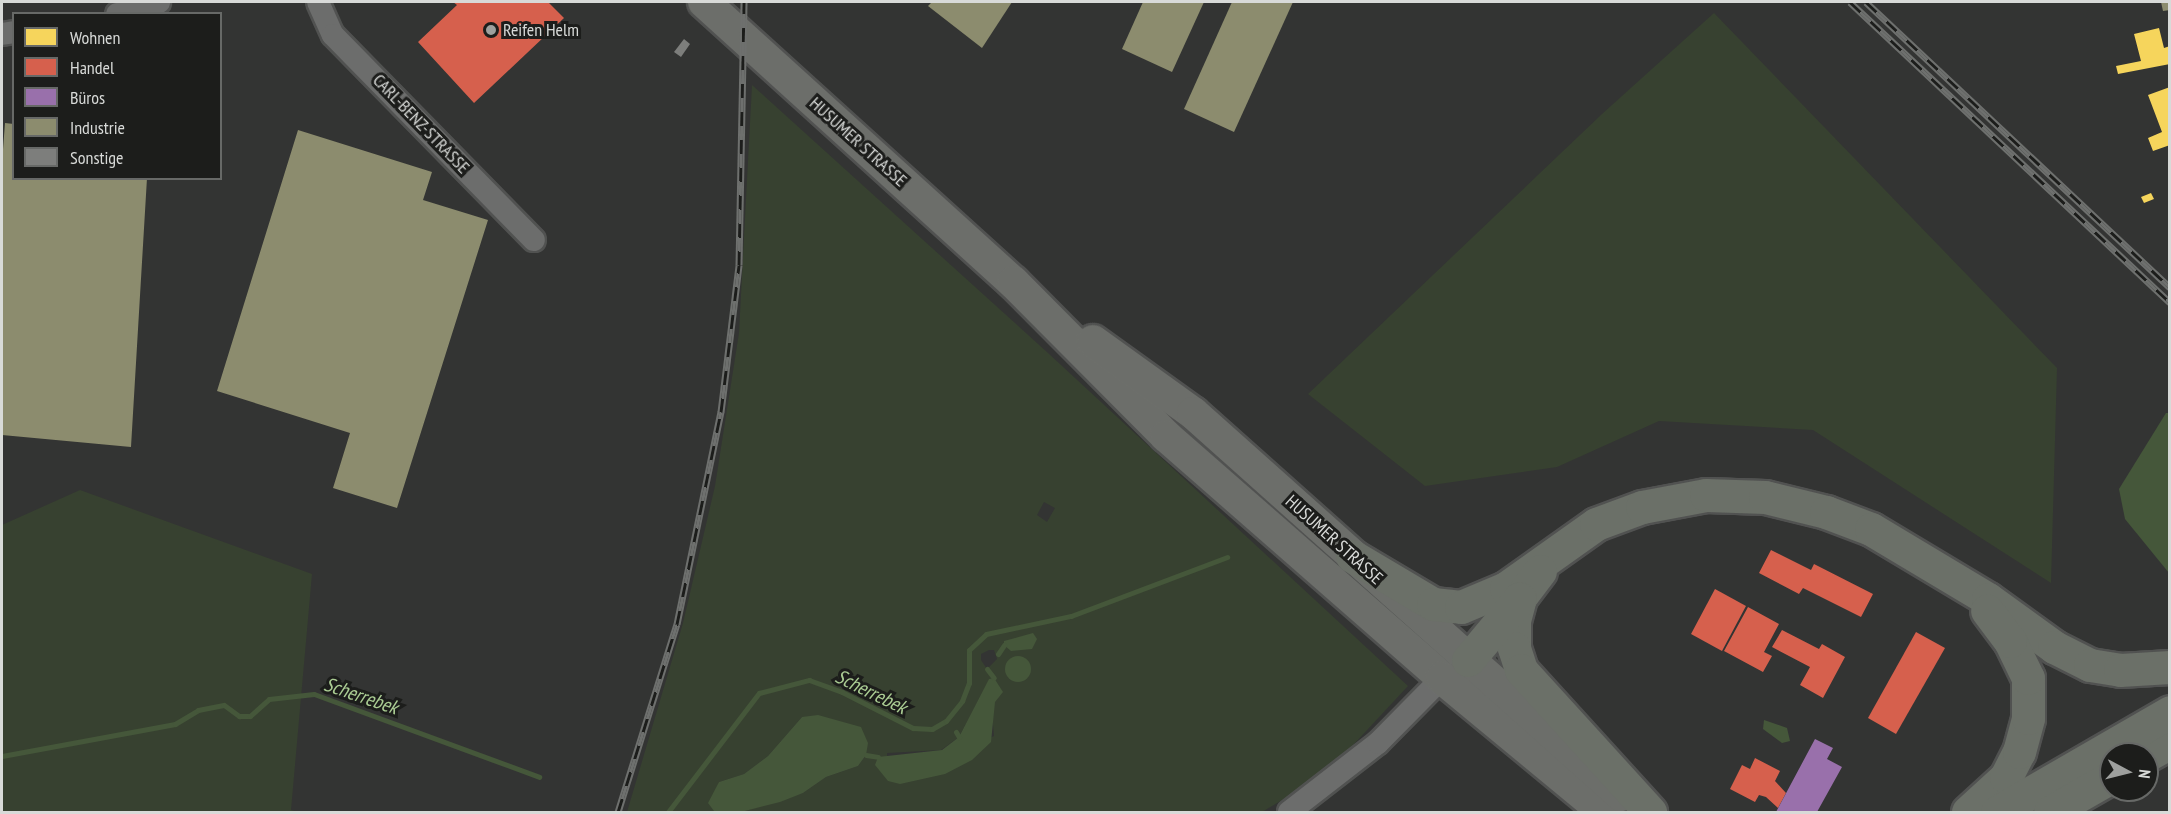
<!DOCTYPE html>
<meta charset="utf-8">
<style>
body{margin:0}
#map{position:relative;width:2171px;height:814px;overflow:hidden;background:#333433;font-family:"PT Sans Narrow",sans-serif}
div>[style]{position:absolute}
.green>*{inset:0;background:#374130}
.water>*{inset:0;background:#45573a}
.round{border-radius:50%}
.homes>*{inset:0;background:#f6d55c}
.shops>*{inset:0;background:#d6604d}
.offices>*{inset:0;background:#9970ab}
.industry>*{inset:0;background:#8c8c6e}
.stream>*{height:5px;margin:-2.5px;padding:0 2.5px;transform-origin:2.5px;border-radius:2.5px;background:#45573a}
.building>*{inset:0;background:#7d7e7c}
.roads{filter:drop-shadow(2px 0 #515251) drop-shadow(-2px 0 #515251) drop-shadow(0 2px #515251) drop-shadow(0 -2px #515251)}
.minor>*{height:22px;margin:-11px;padding:0 11px;transform-origin:11px;border-radius:11px;background:#6c6d6c}
.secondary>*{height:32px;margin:-16px;padding:0 16px;transform-origin:16px;border-radius:16px;background:#6c6e6a}
.trunk>*{height:33px;margin:-16.5px;padding:0 16.5px;transform-origin:16.5px;border-radius:16.5px;background:#6b7068}
.rail>*{height:7px;margin-top:-3.5px;transform-origin:0;background:repeating-linear-gradient(90deg,#1c1d1b 0 14px,#6e706e 0 28px);box-sizing:border-box;border-block:2px solid #6e706e}
.dots>*{width:16px;height:16px;translate:-50% -50%;box-sizing:border-box;border:3px solid #1c1d1b;border-radius:50%}
span{translate:-50% -50%;white-space:nowrap;text-align:center;line-height:1.15;-webkit-text-stroke:6px #1c1d1b;paint-order:stroke}
.poi-label{font-size:18px;color:#d8dad8}
.left{translate:0 -50%;text-align:left}
.street-label{font-size:18px;color:#d8dad8}
.water-label{font-size:20px;color:#aacc93;font-style:italic}
.frame{position:absolute;inset:0;border:3px solid #d8dad8;pointer-events:none}
.legend{position:absolute;left:12px;top:12px;width:210px;height:168px;box-sizing:border-box;background:#1c1d1b;border:2px solid #676967;margin:0;padding:8px 10px;list-style:none;font-size:18px;color:#d8dad8}
.legend li{display:flex;align-items:center;gap:12px;height:30px}
.legend b{width:30px;border:2px solid #676967}
.north{position:absolute;left:2099px;top:742px;width:60px;height:60px;box-sizing:border-box;background:#1c1d1b;border:2px solid #676967;border-radius:50%;rotate:97deg;font-size:16px;font-weight:700;line-height:24px;text-align:center;color:#d8dad8}
.north::after{content:'';display:block;margin:auto;width:21px;height:27px;background:#9ea09e;clip-path:polygon(50% 0,100% 100%,50% 72%,0 100%)}
</style>
<div id="map">
<div class="green">
<div style="clip-path:polygon(1714px 13px,2057px 368px,2051px 583px,1813px 430px,1659px 421px,1557px 467px,1425px 486px,1308px 394px,1602px 114px)"></div>
<div style="clip-path:polygon(evenodd,752px 85px,1048px 353px,1408px 686px,1328px 772px,1262px 812px,741px 812px,803px 793px,826px 777px,858px 766px,866px 755px,802px 717px,768px 756px,744px 774px,719px 782px,714px 811px,718px 812px,627px 812px,683px 623px,715px 486px,739px 333px,752px 85px,1044px 502px,1055px 508px,1047px 522px,1037px 515px,1044px 502px,752px 85px,989px 650px,994px 650px,997px 659px,987px 669px,981px 660px,981px 654px,989px 650px,752px 85px,989px 680px,994px 736px,888px 781px,887px 753px,941px 750px,959px 737px,989px 680px)"></div>
<div style="clip-path:polygon(80px 490px,312px 574px,291px 810px,298px 812px,2px 812px,2px 525px)"></div>
</div>
<div class="water">
<div style="clip-path:polygon(2166px 413px,2170px 413px,2169px 573px,2125px 519px,2119px 489px)"></div>
<div style="clip-path:polygon(1033px 633px,1037px 639px,1032px 649px,1011px 651px,1004px 645px,1004px 641px)"></div>
<div class="round" style="left:1005px;top:656px;width:26px;height:26px"></div>
<div style="clip-path:polygon(994px 678px,1003px 692px,995px 702px,991px 742px,972px 760px,945px 774px,900px 784px,888px 781px,875px 765px,878px 757px,942px 750px,959px 737px,989px 679px)"></div>
<div style="clip-path:polygon(818px 715px,861px 727px,868px 743px,866px 755px,858px 766px,826px 777px,803px 793px,780px 802px,741px 812px,714px 811px,708px 803px,719px 782px,744px 774px,768px 756px,802px 717px)"></div>
<div style="clip-path:polygon(1764px 720px,1787px 728px,1790px 741px,1782px 743px,1763px 729px)"></div>
</div>
<div class="homes">
<div style="clip-path:polygon(2159px 28px,2164px 48px,2170px 46px,2170px 64px,2118px 74px,2116px 66px,2141px 61px,2134px 34px)"></div>
<div style="clip-path:polygon(2170px 87px,2170px 145px,2153px 151px,2148px 138px,2162px 132px,2148px 95px)"></div>
<div style="clip-path:polygon(2151px 193px,2154px 199px,2144px 203px,2141px 197px)"></div>
</div>
<div class="shops">
<div style="clip-path:polygon(453px 2px,548px 2px,564px 18px,474px 103px,418px 42px,457px 5px)"></div>
<div style="clip-path:polygon(1771px 550px,1811px 570px,1814px 564px,1873px 594px,1861px 617px,1803px 588px,1799px 594px,1759px 573px)"></div>
<div style="clip-path:polygon(1715px 589px,1746px 606px,1722px 651px,1691px 634px)"></div>
<div style="clip-path:polygon(1748px 607px,1779px 624px,1764px 652px,1772px 656px,1763px 672px,1724px 651px)"></div>
<div style="clip-path:polygon(1782px 630px,1819px 649px,1822px 644px,1845px 657px,1823px 698px,1800px 685px,1810px 667px,1772px 647px)"></div>
<div style="clip-path:polygon(1916px 632px,1945px 648px,1896px 734px,1868px 718px)"></div>
<div style="clip-path:polygon(1755px 758px,1780px 771px,1775px 781px,1786px 793px,1778px 808px,1766px 797px,1759px 795px,1755px 802px,1730px 789px,1742px 765px,1750px 769px)"></div>
</div>
<div class="offices">
<div style="clip-path:polygon(1815px 739px,1833px 748px,1827px 759px,1842px 767px,1817px 812px,1776px 812px)"></div>
</div>
<div class="industry">
<div style="clip-path:polygon(932px 2px,1012px 2px,982px 48px,928px 6px)"></div>
<div style="clip-path:polygon(1143px 2px,1204px 2px,1172px 72px,1122px 49px)"></div>
<div style="clip-path:polygon(1232px 2px,1293px 2px,1234px 132px,1184px 109px)"></div>
<div style="clip-path:polygon(2161px 2px,2170px 2px,2170px 10px,2163px 11px)"></div>
<div style="clip-path:polygon(5px 123px,14px 124px,14px 178px,147px 178px,131px 447px,2px 435px,2px 162px)"></div>
<div style="clip-path:polygon(298px 130px,432px 172px,423px 200px,488px 220px,397px 508px,333px 488px,350px 433px,217px 391px)"></div>
</div>
<div class="stream">
<div style="left:998px;top:654px;width:11px;rotate:-56deg"></div>
<div style="left:987px;top:669px;width:11px;rotate:52deg"></div>
<div style="left:956px;top:732px;width:6px;rotate:59deg"></div>
<div style="left:866px;top:755px;width:12px;rotate:9deg"></div>
<div style="left:2px;top:756px;width:176px;rotate:-10.5deg"></div>
<div style="left:175px;top:724px;width:27px;rotate:-31deg"></div>
<div style="left:198px;top:710px;width:26px;rotate:-11deg"></div>
<div style="left:224px;top:705px;width:19px;rotate:36deg"></div>
<div style="left:239px;top:716px;width:11px"></div>
<div style="left:250px;top:716px;width:25px;rotate:-42deg"></div>
<div style="left:269px;top:699px;width:45px;rotate:-6.3deg"></div>
<div style="left:314px;top:694px;width:240px;rotate:20.2deg"></div>
<div style="left:668px;top:812px;width:150px;rotate:-52.6deg"></div>
<div style="left:759px;top:693px;width:52px;rotate:-14.6deg"></div>
<div style="left:809px;top:680px;width:35px;rotate:20deg"></div>
<div style="left:842px;top:692px;width:80px;rotate:26.9deg"></div>
<div style="left:913px;top:728px;width:19px;rotate:3deg"></div>
<div style="left:932px;top:729px;width:16px;rotate:-30deg"></div>
<div style="left:946px;top:721px;width:26px;rotate:-51deg"></div>
<div style="left:962px;top:701px;width:19px;rotate:-69deg"></div>
<div style="left:969px;top:683px;width:33px;rotate:-90deg"></div>
<div style="left:969px;top:650px;width:23px;rotate:-43deg"></div>
<div style="left:986px;top:634px;width:87px;rotate:-12deg"></div>
<div style="left:1071px;top:616px;width:167px;rotate:-20.7deg"></div>
</div>
<div class="building">
<div style="clip-path:polygon(684px 39px,690px 44px,681px 57px,674px 52px)"></div>
</div>
<div class="roads">
<div class="minor">
<div style="left:318px;top:2px;width:36px;rotate:66deg"></div>
<div style="left:333px;top:35px;width:287px;rotate:45.6deg"></div>
<div style="left:117px;top:14px;width:44px;rotate:-15.9deg"></div>
<div style="left:2px;top:34px;width:12px;rotate:-9deg"></div>
<div style="left:1289px;top:812px;width:113px;rotate:-37.8deg"></div>
<div style="left:1378px;top:743px;width:91px;rotate:-45.4deg"></div>
</div>
<div class="secondary">
<div style="left:704px;top:2px;width:417px;rotate:42.2deg"></div>
<div style="left:1013px;top:282px;width:217px;rotate:45.2deg"></div>
<div style="left:1166px;top:436px;width:367px;rotate:41.2deg"></div>
<div style="left:1442px;top:678px;width:210px;rotate:39.6deg"></div>
<div style="left:1093px;top:341px;width:123px;rotate:35.8deg"></div>
<div style="left:1193px;top:413px;width:574px;rotate:41.75deg"></div>
</div>
<div class="trunk">
<div style="left:1352px;top:556px;width:94px;rotate:30.7deg"></div>
<div style="left:1433px;top:604px;width:28px;rotate:6deg"></div>
<div style="left:1461px;top:607px;width:49px;rotate:-22.9deg"></div>
<div style="left:1506px;top:588px;width:110px;rotate:-35.4deg"></div>
<div style="left:1596px;top:524px;width:49px;rotate:-20.3deg"></div>
<div style="left:1642px;top:507px;width:65px;rotate:-10.6deg"></div>
<div style="left:1706px;top:495px;width:59px;rotate:1.9deg"></div>
<div style="left:1765px;top:497px;width:63px;rotate:13.8deg"></div>
<div style="left:1826px;top:512px;width:48px;rotate:20.7deg"></div>
<div style="left:1871px;top:529px;width:136px;rotate:30.9deg"></div>
<div style="left:1988px;top:599px;width:82px;rotate:36deg"></div>
<div style="left:2054px;top:647px;width:40px;rotate:26.6deg"></div>
<div style="left:2090px;top:665px;width:30px;rotate:9deg"></div>
<div style="left:2120px;top:670px;width:50px;rotate:-3.4deg"></div>
<div style="left:1540px;top:571px;width:34px;rotate:127deg"></div>
<div style="left:1520px;top:598px;width:24px;rotate:105deg"></div>
<div style="left:1514px;top:621px;width:27px;rotate:90deg"></div>
<div style="left:1514px;top:648px;width:23px;rotate:72deg"></div>
<div style="left:1521px;top:670px;width:192px;rotate:47.7deg"></div>
<div style="left:1468px;top:660px;width:80px;rotate:-50.1deg"></div>
<div style="left:2147px;top:755px;width:26px;rotate:-29deg"></div>
<div style="left:1968px;top:812px;width:52px;rotate:-42.6deg"></div>
<div style="left:2006px;top:777px;width:28px;rotate:-63deg"></div>
<div style="left:2019px;top:752px;width:35px;rotate:-75deg"></div>
<div style="left:2028px;top:718px;width:40px;rotate:-90deg"></div>
<div style="left:2028px;top:678px;width:41px;rotate:-115.9deg"></div>
<div style="left:2010px;top:641px;width:38px;rotate:-127deg"></div>
<div style="left:1997px;top:812px;width:200px;rotate:-30deg"></div>
<div style="left:2050px;top:812px;width:70px;rotate:-29.8deg"></div>
</div>
</div>
<div class="rail">
<div style="left:1850px;top:2px;width:439px;rotate:43.2deg"></div>
<div style="left:1866px;top:2px;width:417px;rotate:43.2deg"></div>
<div style="left:618px;top:812px;width:197px;rotate:-72.6deg"></div>
<div style="left:677px;top:624px;width:217px;rotate:-78.3deg"></div>
<div style="left:721px;top:412px;width:148px;rotate:-83deg"></div>
<div style="left:739px;top:265px;width:263px;rotate:-88.9deg"></div>
</div>
<div class="dots">
<div style="left:491px;top:30px;background:#9ea09e"></div>
</div>
<div class="poi-label">
<span class="left" style="left:503px;top:30px">Reifen Helm</span>
</div>
<div class="street-label">
<span style="left:421px;top:124px;rotate:46deg">CARL-BENZ-STRASSE</span>
<span style="left:858px;top:142px;rotate:42deg">HUSUMER STRASSE</span>
<span style="left:1334px;top:540px;rotate:42deg">HUSUMER STRASSE</span>
</div>
<div class="water-label">
<span style="left:871px;top:692px;rotate:26deg">Scherrebek</span>
<span style="left:361px;top:696px;rotate:19deg">Scherrebek</span>
</div>
<div class="frame"></div>
<ul class="legend">
<li><b style="height:16px;background:#f6d55c"></b>Wohnen</li>
<li><b style="height:16px;background:#d6604d"></b>Handel</li>
<li><b style="height:16px;background:#9970ab"></b>Büros</li>
<li><b style="height:16px;background:#8c8c6e"></b>Industrie</li>
<li><b style="height:16px;background:#7d7e7c"></b>Sonstige</li>
</ul>
<div class="north">N</div>
</div>
